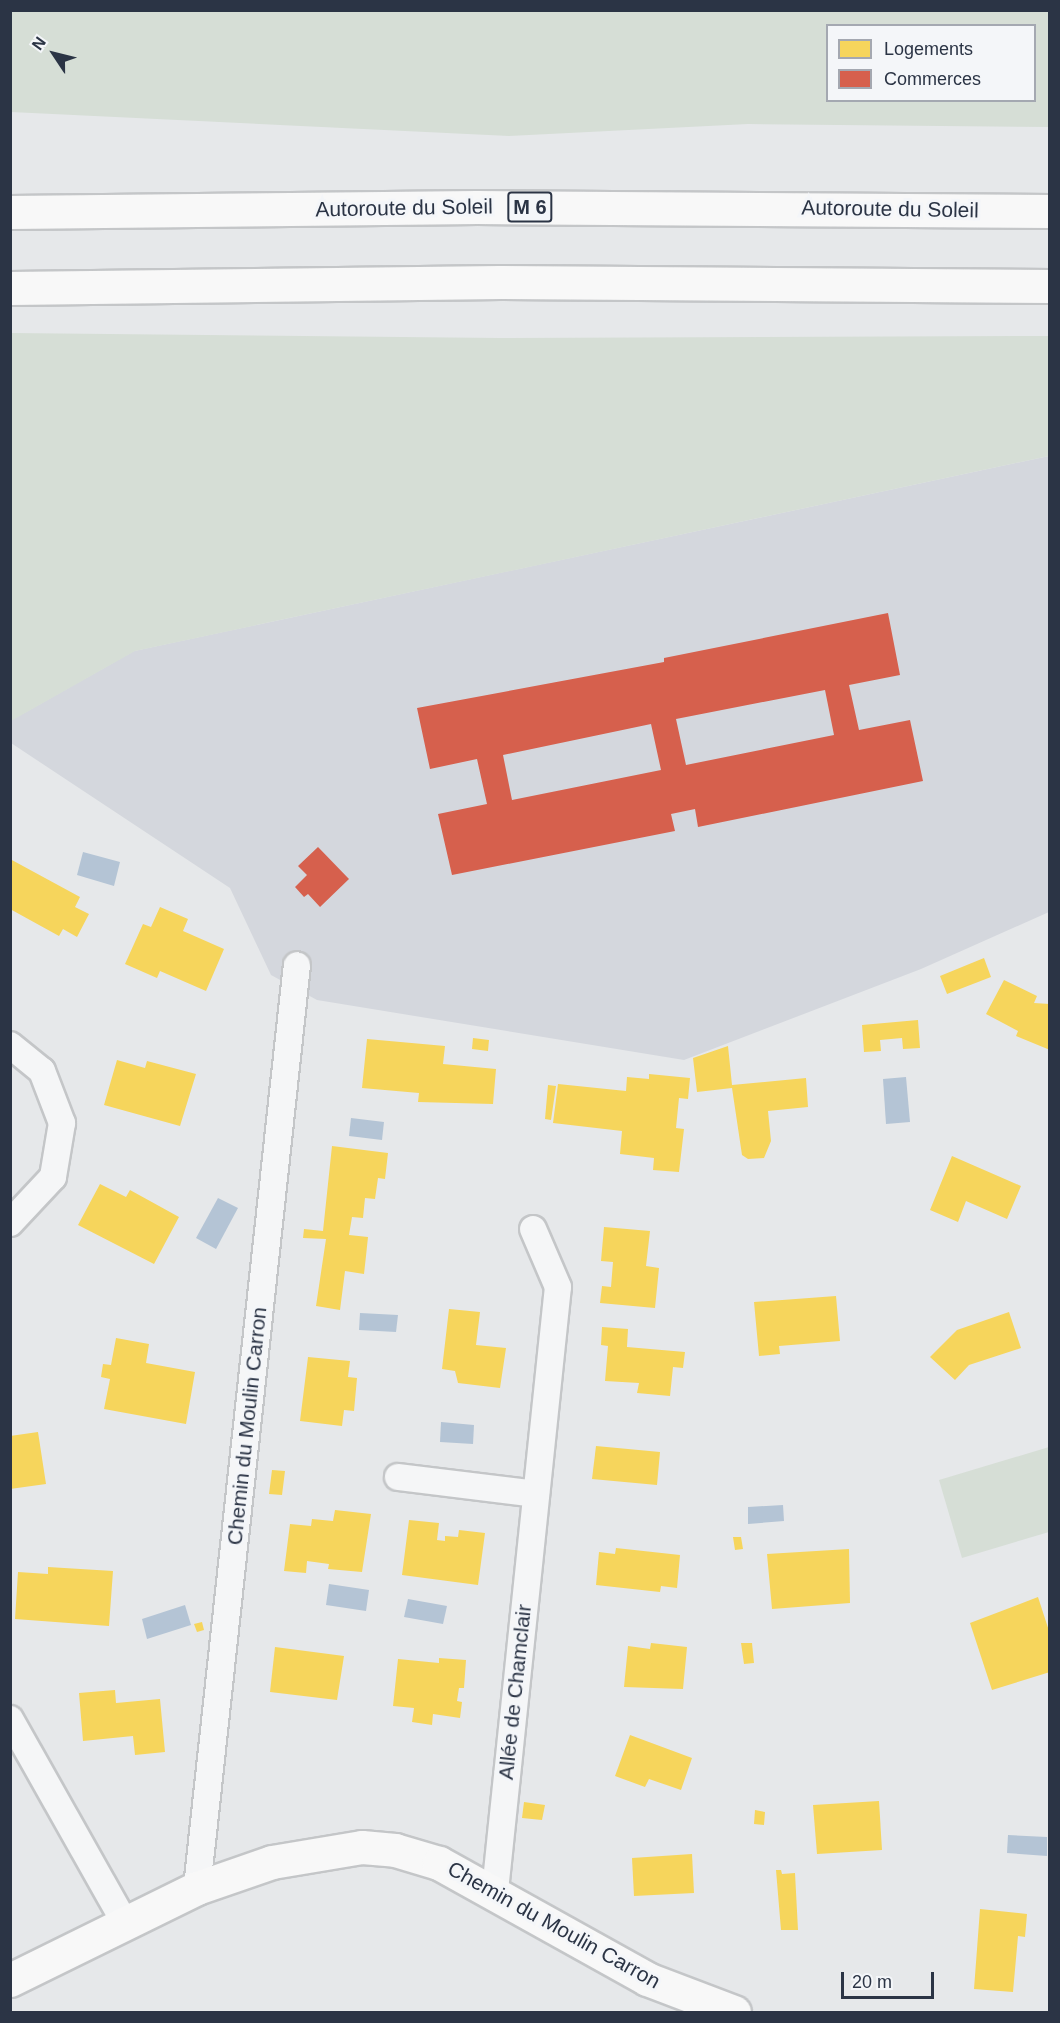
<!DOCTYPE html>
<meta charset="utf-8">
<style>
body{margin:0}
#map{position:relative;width:1060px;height:2023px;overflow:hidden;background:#e6e8ea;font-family:Arial,sans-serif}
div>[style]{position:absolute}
.built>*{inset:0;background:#d4d7dd}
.green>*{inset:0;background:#d6ded6}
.water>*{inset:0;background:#b4c4d5}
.homes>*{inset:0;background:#f6d55c}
.shops>*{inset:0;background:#d6604d}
.roads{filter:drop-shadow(2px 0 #c4c6c8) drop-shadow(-2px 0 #c4c6c8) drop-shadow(0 2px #c4c6c8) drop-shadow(0 -2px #c4c6c8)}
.street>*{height:26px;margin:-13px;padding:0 13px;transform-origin:13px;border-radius:13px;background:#f5f6f7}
.secondary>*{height:33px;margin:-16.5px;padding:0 16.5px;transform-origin:16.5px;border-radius:16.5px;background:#f8f8f8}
.highway>*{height:33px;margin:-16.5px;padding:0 16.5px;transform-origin:16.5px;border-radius:16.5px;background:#f8f8f8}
span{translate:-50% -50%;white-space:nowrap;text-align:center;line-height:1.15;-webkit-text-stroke:6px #f4f6f9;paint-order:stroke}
.shield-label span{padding:2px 4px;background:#f4f6f9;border:2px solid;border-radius:4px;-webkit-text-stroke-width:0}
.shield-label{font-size:20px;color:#2b3445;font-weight:700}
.street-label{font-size:21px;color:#2b3445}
.frame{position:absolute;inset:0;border:12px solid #2b3445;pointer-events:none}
.legend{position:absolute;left:826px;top:24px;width:210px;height:78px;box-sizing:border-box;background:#f4f6f9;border:2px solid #a4a8b1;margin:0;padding:8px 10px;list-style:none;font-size:18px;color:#2b3445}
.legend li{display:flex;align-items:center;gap:12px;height:30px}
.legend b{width:30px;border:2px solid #a4a8b1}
.north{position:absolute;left:24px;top:24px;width:60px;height:60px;-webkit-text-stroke:4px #f4f6f9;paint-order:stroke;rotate:305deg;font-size:16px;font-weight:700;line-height:24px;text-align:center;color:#2b3445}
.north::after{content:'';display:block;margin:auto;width:21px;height:27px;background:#2b3445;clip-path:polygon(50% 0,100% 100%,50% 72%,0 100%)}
.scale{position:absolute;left:841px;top:1972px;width:93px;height:27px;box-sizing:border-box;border:3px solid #2b3445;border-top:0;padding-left:8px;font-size:18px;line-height:21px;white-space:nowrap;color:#2b3445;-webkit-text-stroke:4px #f4f6f9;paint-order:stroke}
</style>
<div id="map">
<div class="built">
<div style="clip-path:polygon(1049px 456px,1049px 912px,921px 969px,684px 1060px,317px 1000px,271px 975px,230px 888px,11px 743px,10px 721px,134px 651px)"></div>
</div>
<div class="green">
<div style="clip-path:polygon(evenodd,11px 10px,1049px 11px,1049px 127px,748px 124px,509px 136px,11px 112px,11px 10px,828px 26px,1034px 26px,1034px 100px,828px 100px,828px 26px)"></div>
<div style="clip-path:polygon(11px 333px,500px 338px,1049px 336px,1049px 456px,135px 651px,11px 721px)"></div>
<div style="clip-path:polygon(1049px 1447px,1049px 1532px,962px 1558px,939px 1480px)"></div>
</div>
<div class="water">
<div style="clip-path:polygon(83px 852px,120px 862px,114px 886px,77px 875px)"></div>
<div style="clip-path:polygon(906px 1077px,910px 1122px,886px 1124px,883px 1079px)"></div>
<div style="clip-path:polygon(351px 1118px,384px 1122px,382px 1140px,349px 1136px)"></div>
<div style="clip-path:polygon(218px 1198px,238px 1208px,216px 1249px,196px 1238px)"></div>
<div style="clip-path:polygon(360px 1313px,398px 1315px,396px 1332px,359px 1330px)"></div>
<div style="clip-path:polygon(441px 1422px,474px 1425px,473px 1444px,440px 1442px)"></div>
<div style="clip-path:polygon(783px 1505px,784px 1521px,748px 1524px,748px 1507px)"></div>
<div style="clip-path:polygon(329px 1584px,369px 1590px,366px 1611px,326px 1605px)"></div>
<div style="clip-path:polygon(408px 1599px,447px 1606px,443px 1624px,404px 1617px)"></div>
<div style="clip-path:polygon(185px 1605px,191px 1625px,147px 1639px,142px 1619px)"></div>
<div style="clip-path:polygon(1008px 1835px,1047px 1837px,1047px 1856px,1007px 1853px)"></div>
</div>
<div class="homes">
<div style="clip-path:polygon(10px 859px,80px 897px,75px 907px,89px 914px,77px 937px,63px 929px,59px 936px,10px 909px)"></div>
<div style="clip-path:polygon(160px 907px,188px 919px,183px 931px,224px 949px,206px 991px,160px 971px,157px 978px,125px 964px,143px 924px,151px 927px)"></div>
<div style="clip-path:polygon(984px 958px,991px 977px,947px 994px,940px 976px)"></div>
<div style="clip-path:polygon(1004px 980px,1037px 996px,1034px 1003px,1050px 1004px,1050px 1050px,1016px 1036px,1018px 1031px,986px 1014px)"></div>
<div style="clip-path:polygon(918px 1020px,920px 1048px,903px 1049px,902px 1038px,880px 1040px,881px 1051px,864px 1052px,862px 1025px)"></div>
<div style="clip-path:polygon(473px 1038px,489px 1040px,488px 1051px,472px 1049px)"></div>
<div style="clip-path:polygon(367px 1039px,445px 1046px,443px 1064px,496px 1069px,493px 1104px,418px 1102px,419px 1093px,362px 1088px)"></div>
<div style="clip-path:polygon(728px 1046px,732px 1085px,806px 1078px,808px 1107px,768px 1111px,771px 1141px,764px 1158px,748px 1159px,742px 1155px,732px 1088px,697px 1092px,693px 1058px)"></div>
<div style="clip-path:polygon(117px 1060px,145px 1068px,147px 1061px,196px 1074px,180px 1126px,104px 1105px)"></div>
<div style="clip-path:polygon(649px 1074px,690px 1078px,688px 1099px,679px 1098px,676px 1128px,684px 1129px,679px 1172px,653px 1170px,654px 1158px,620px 1154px,622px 1131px,553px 1123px,558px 1084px,626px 1091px,627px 1077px,649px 1079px)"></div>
<div style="clip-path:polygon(548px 1085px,556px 1086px,551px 1120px,545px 1119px)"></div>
<div style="clip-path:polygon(332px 1146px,388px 1153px,385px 1179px,378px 1178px,375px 1199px,365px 1198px,363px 1218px,352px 1217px,349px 1235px,368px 1237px,366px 1256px,364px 1274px,345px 1271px,340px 1310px,316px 1306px,326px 1239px,303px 1238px,304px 1229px,323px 1231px)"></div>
<div style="clip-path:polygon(952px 1156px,1021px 1186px,1007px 1219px,966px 1201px,958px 1222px,930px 1210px)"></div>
<div style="clip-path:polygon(100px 1184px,126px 1197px,130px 1190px,179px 1217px,154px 1264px,78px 1225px)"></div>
<div style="clip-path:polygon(604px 1227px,650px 1231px,646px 1266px,659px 1268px,655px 1308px,600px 1303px,602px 1286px,611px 1287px,613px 1262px,601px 1261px)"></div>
<div style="clip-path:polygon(836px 1296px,840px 1341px,779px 1346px,780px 1354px,759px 1356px,754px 1302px)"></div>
<div style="clip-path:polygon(449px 1309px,480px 1312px,476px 1345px,506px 1348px,500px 1388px,458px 1383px,455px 1371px,442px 1369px)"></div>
<div style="clip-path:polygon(1009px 1312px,1021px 1348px,969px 1365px,955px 1380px,930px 1357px,957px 1330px)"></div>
<div style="clip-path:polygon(602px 1327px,628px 1329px,627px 1347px,685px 1352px,683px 1368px,673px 1367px,670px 1396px,637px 1393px,639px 1383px,605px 1381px,608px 1346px,601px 1345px)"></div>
<div style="clip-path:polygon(116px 1338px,149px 1344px,146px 1363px,195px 1372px,186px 1424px,104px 1409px,110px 1379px,101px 1377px,103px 1364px,111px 1365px)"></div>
<div style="clip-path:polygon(308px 1357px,350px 1361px,348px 1377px,357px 1378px,354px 1411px,344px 1410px,342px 1426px,300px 1421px)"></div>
<div style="clip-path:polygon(38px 1432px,46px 1484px,10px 1489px,10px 1436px)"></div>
<div style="clip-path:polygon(596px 1446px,660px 1452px,657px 1485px,592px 1479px)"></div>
<div style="clip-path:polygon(272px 1470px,285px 1471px,282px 1495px,269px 1494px)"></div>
<div style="clip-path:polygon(335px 1510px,371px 1514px,362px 1572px,328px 1569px,329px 1564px,307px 1561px,306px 1573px,284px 1571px,290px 1524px,311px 1526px,312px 1519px,333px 1521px)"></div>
<div style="clip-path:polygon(409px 1520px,439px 1523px,437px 1540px,445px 1541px,445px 1536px,458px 1537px,459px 1530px,485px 1533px,478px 1585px,402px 1575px)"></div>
<div style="clip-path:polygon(733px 1537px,741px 1537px,743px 1549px,735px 1550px)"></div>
<div style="clip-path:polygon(616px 1548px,680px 1555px,677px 1588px,661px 1586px,660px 1592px,596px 1585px,599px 1552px,615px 1554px)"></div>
<div style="clip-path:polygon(849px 1549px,850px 1603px,772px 1609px,767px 1554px)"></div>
<div style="clip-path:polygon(48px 1567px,113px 1571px,109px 1626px,15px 1619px,18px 1572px,48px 1574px)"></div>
<div style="clip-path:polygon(1038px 1597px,1050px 1634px,1050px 1672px,992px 1690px,970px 1623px)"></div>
<div style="clip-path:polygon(202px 1622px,204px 1630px,197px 1632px,194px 1624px)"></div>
<div style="clip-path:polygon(651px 1643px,687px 1647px,683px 1689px,624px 1687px,628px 1646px,650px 1649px)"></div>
<div style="clip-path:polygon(741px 1643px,752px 1643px,754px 1663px,744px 1664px)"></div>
<div style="clip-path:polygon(275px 1647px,344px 1656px,337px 1700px,270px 1692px)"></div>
<div style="clip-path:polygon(439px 1658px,466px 1660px,464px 1688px,459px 1688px,457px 1701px,462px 1702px,460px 1718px,433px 1714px,432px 1725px,412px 1722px,414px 1708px,393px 1706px,398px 1659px,439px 1663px)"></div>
<div style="clip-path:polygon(115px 1690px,116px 1703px,160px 1699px,165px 1752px,135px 1755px,133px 1736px,83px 1741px,79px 1693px)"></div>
<div style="clip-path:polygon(630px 1735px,692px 1758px,681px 1790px,649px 1779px,645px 1787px,615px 1776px)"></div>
<div style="clip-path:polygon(879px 1801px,882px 1850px,817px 1854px,813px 1805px)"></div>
<div style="clip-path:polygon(524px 1802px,545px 1805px,542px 1820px,522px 1818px)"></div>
<div style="clip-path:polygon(755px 1810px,765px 1812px,764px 1825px,754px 1824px)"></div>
<div style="clip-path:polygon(692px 1854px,694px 1893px,634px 1896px,632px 1858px)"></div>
<div style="clip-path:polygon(776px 1870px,781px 1870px,782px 1874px,795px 1873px,798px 1930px,781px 1930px)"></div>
<div style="clip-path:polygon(980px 1909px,1027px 1914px,1025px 1937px,1018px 1936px,1013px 1992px,974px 1989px)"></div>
</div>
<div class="shops">
<div style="clip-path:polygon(evenodd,888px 613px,900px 675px,849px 685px,859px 730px,910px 720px,923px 781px,698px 827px,695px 809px,671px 814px,675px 831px,452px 875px,438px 814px,487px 804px,477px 759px,430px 769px,417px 708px,664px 662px,664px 658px,888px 613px,825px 690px,834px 735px,686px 765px,676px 719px,825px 690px,888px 613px,651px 724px,661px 770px,512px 800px,503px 755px,651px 724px)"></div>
<div style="clip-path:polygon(318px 847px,349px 879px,320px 907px,308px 894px,304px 897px,295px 887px,307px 875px,298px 866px)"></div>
</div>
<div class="roads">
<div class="street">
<div style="left:10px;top:1045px;width:41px;rotate:39.1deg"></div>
<div style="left:42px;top:1071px;width:56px;rotate:69deg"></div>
<div style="left:62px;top:1123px;width:55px;rotate:99.5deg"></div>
<div style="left:53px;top:1177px;width:63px;rotate:133.1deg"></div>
<div style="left:398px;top:1477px;width:139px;rotate:7deg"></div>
<div style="left:10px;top:1719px;width:232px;rotate:60.6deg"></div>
<div style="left:197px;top:1888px;width:928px;rotate:-83.82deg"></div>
<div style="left:495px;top:1891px;width:607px;rotate:-84.05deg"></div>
<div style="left:558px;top:1287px;width:63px;rotate:-113.3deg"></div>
</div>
<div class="secondary">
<div style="left:10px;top:1980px;width:208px;rotate:-26.2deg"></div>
<div style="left:197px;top:1888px;width:79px;rotate:-19.1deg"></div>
<div style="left:272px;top:1862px;width:91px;rotate:-9.5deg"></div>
<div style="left:362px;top:1847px;width:33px;rotate:5deg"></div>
<div style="left:395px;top:1850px;width:46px;rotate:16.5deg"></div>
<div style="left:439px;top:1863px;width:238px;rotate:29.1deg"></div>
<div style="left:647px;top:1979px;width:93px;rotate:20.8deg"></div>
</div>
<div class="highway">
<div style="left:10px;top:212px;width:467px;rotate:-0.6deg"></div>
<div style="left:477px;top:207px;width:573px;rotate:0.4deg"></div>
<div style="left:10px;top:288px;width:490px;rotate:-0.7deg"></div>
<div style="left:500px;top:282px;width:550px;rotate:0.42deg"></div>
</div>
</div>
<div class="shield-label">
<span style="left:530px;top:207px">M 6</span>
</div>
<div class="street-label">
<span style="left:404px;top:208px;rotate:-1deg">Autoroute du Soleil</span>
<span style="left:890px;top:209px;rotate:1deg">Autoroute du Soleil</span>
<span style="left:247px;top:1426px;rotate:-84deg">Chemin du Moulin Carron</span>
<span style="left:515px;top:1692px;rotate:-84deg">Allée de Chamclair</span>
<span style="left:554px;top:1925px;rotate:29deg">Chemin du Moulin Carron</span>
</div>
<div class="frame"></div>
<ul class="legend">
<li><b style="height:16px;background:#f6d55c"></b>Logements</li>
<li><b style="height:16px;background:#d6604d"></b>Commerces</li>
</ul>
<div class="north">N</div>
<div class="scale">20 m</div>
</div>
